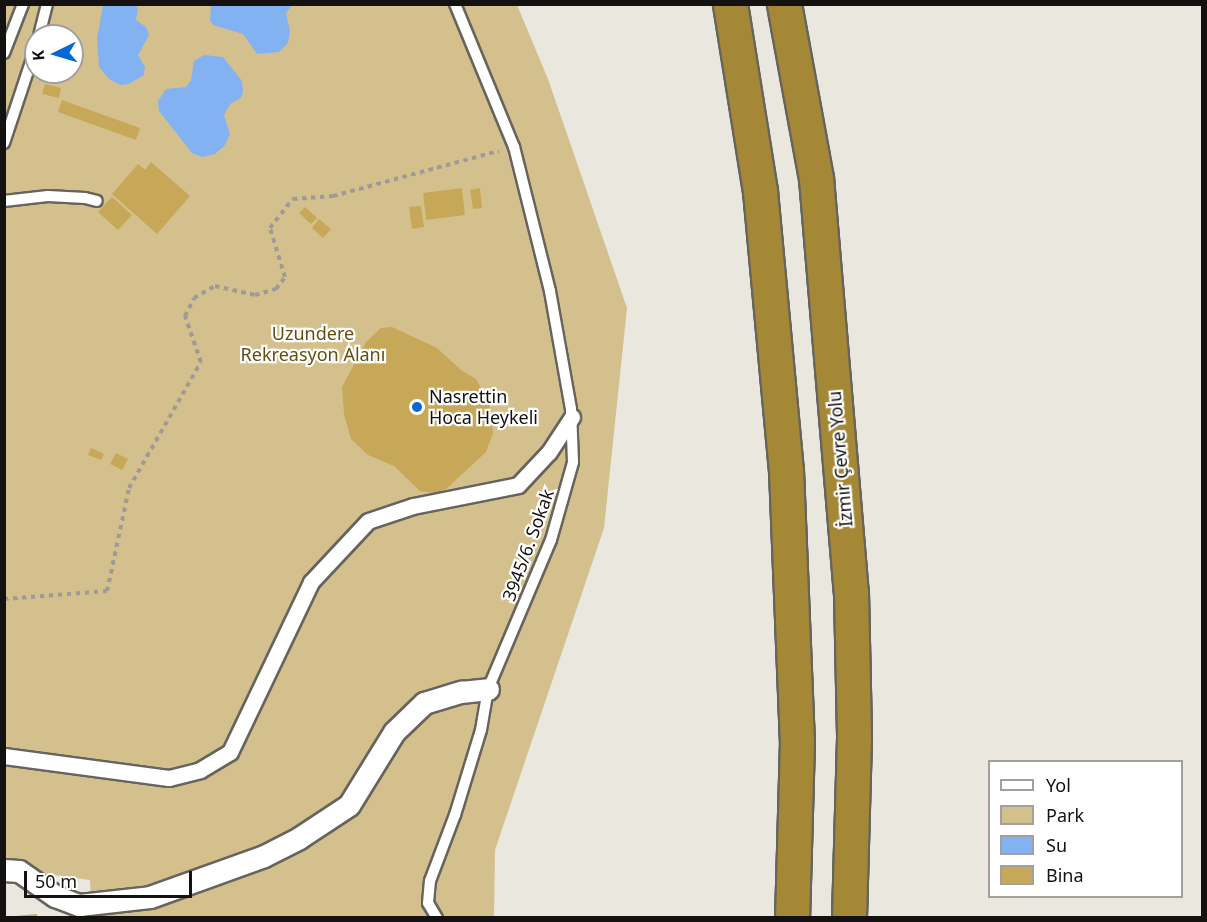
<!DOCTYPE html>
<meta charset="utf-8">
<style>
body{margin:0}
#map{position:relative;width:1207px;height:922px;overflow:hidden;background:#eae7df;font-family:"Noto Sans",sans-serif}
div>[style]{position:absolute}
.green>*{inset:0;background:#d4c08d}
.water>*{inset:0;background:#83b2f2}
.building>*{inset:0;background:#c7a858}
.path>*{height:4px;margin-top:-2px;transform-origin:0;background:repeating-linear-gradient(90deg,#9e9b95 0 4.5px,transparent 0 9px)}
.roads{filter:drop-shadow(2px 0 #66645d) drop-shadow(-2px 0 #66645d) drop-shadow(0 2px #66645d) drop-shadow(0 -2px #66645d)}
.service>*{height:10px;margin:-5px;padding:0 5px;transform-origin:5px;border-radius:5px;background:#fff}
.pedestrian>*{height:15px;margin:-7.5px;padding:0 7.5px;transform-origin:7.5px;border-radius:7.5px;background:#fff}
.minor>*{height:21px;margin:-10.5px;padding:0 10.5px;transform-origin:10.5px;border-radius:10.5px;background:#fff}
.motorway>*{height:33px;margin:-16.5px;padding:0 16.5px;transform-origin:16.5px;border-radius:16.5px;background:#a58836}
.dots>*{width:16px;height:16px;translate:-50% -50%;box-sizing:border-box;border:3px solid #fff;border-radius:50%}
span{translate:-50% -50%;white-space:nowrap;text-align:center;line-height:1.15;-webkit-text-stroke:4.5px #fff;paint-order:stroke}
.park-label{font-size:18px;color:#634e10}
.poi-label{font-size:18px;color:#131210}
.left{translate:0 -50%;text-align:left}
.street-label{font-size:18px;color:#131210}
.frame{position:absolute;inset:0;border:6px solid #131210;pointer-events:none}
.legend{position:absolute;left:988px;top:760px;width:195px;height:138px;box-sizing:border-box;background:#fff;border:2px solid #a1a09f;margin:0;padding:8px 10px;list-style:none;font-size:18px;color:#131210}
.legend li{display:flex;align-items:center;gap:12px;height:30px}
.legend b{width:30px;border:2px solid #a1a09f}
.north{position:absolute;left:24px;top:24px;width:60px;height:60px;box-sizing:border-box;background:#fff;border:2px solid #a1a09f;border-radius:50%;rotate:265deg;font-size:16px;font-weight:700;line-height:24px;text-align:center;color:#131210}
.north::after{content:'';display:block;margin:auto;width:21px;height:27px;background:#0669d2;clip-path:polygon(50% 0,100% 100%,50% 72%,0 100%)}
.scale{position:absolute;left:24px;top:871px;width:168px;height:27px;box-sizing:border-box;border:3px solid #131210;border-top:0;padding-left:8px;font-size:18px;line-height:21px;white-space:nowrap;color:#131210;-webkit-text-stroke:4px #fff;paint-order:stroke}
</style>
<div id="map">
<div class="green">
<div style="clip-path:polygon(evenodd,5px 5px,517px 5px,548px 79px,627px 308px,604px 528px,495px 850px,494px 917px,92px 917px,90px 880px,5px 868px,5px 5px,36px 36px,72px 36px,72px 72px,36px 72px,36px 36px)"></div>
</div>
<div class="water">
<div style="clip-path:polygon(103px 5px,135px 5px,138px 8px,136px 20px,146px 27px,149px 35px,138px 55px,145px 67px,144px 75px,129px 84px,121px 85px,109px 79px,99px 67px,97px 39px)"></div>
<div style="clip-path:polygon(211px 5px,292px 5px,286px 13px,290px 31px,288px 43px,279px 52px,257px 54px,243px 34px,213px 25px,210px 21px)"></div>
<div style="clip-path:polygon(204px 55px,223px 57px,242px 81px,243px 92px,241px 98px,230px 104px,224px 115px,230px 134px,225px 145px,215px 154px,202px 157px,192px 153px,159px 111px,158px 101px,166px 89px,186px 87px,191px 80px,194px 61px)"></div>
</div>
<div class="building">
<div style="clip-path:polygon(45px 84px,61px 88px,59px 98px,42px 94px)"></div>
<div style="clip-path:polygon(62px 100px,140px 128px,136px 140px,58px 112px)"></div>
<div style="clip-path:polygon(151px 162px,190px 196px,157px 234px,112px 194px,138px 164px,145px 170px)"></div>
<div style="clip-path:polygon(462px 188px,465px 215px,426px 220px,423px 193px)"></div>
<div style="clip-path:polygon(480px 188px,482px 208px,473px 209px,470px 190px)"></div>
<div style="clip-path:polygon(112px 197px,132px 215px,118px 230px,98px 212px)"></div>
<div style="clip-path:polygon(421px 206px,424px 227px,412px 229px,409px 207px)"></div>
<div style="clip-path:polygon(305px 207px,317px 218px,311px 224px,299px 213px)"></div>
<div style="clip-path:polygon(319px 219px,331px 229px,323px 238px,312px 228px)"></div>
<div style="clip-path:polygon(392px 327px,437px 348px,461px 370px,476px 379px,489px 402px,493px 433px,486px 452px,446px 489px,436px 493px,420px 491px,394px 466px,368px 455px,351px 439px,344px 414px,342px 387px,366px 342px,381px 328px)"></div>
<div style="clip-path:polygon(91px 448px,104px 454px,101px 460px,88px 455px)"></div>
<div style="clip-path:polygon(116px 453px,128px 459px,122px 470px,110px 464px)"></div>
<div style="clip-path:polygon(37px 914px,37px 918px,15px 918px,15px 916px)"></div>
</div>
<div class="path">
<div style="left:4px;top:599px;width:103px;rotate:-4.4deg"></div>
<div style="left:107px;top:591px;width:105px;rotate:-77.9deg"></div>
<div style="left:129px;top:488px;width:145px;rotate:-60.3deg"></div>
<div style="left:201px;top:362px;width:49px;rotate:-109.2deg"></div>
<div style="left:185px;top:316px;width:20px;rotate:-63deg"></div>
<div style="left:194px;top:298px;width:24px;rotate:-30deg"></div>
<div style="left:215px;top:286px;width:41px;rotate:12.7deg"></div>
<div style="left:255px;top:295px;width:22px;rotate:-16deg"></div>
<div style="left:276px;top:289px;width:15px;rotate:-53deg"></div>
<div style="left:285px;top:277px;width:51px;rotate:-107deg"></div>
<div style="left:270px;top:228px;width:37px;rotate:-52deg"></div>
<div style="left:293px;top:199px;width:40px;rotate:-4.3deg"></div>
<div style="left:333px;top:196px;width:172px;rotate:-15.2deg"></div>
</div>
<div class="roads">
<div class="service">
<div style="left:39px;top:36px;width:33px;rotate:-76deg"></div>
<div style="left:4px;top:53px;width:53px;rotate:-68.8deg"></div>
<div style="left:4px;top:143px;width:101px;rotate:-71.6deg"></div>
<div style="left:4px;top:201px;width:44px;rotate:-6.5deg"></div>
<div style="left:48px;top:196px;width:37px;rotate:3deg"></div>
<div style="left:85px;top:198px;width:12px;rotate:14deg"></div>
<div style="left:437px;top:918px;width:17px;rotate:-121deg"></div>
<div style="left:428px;top:903px;width:22px;rotate:-85deg"></div>
<div style="left:430px;top:881px;width:71px;rotate:-69.3deg"></div>
<div style="left:455px;top:815px;width:89px;rotate:-73deg"></div>
<div style="left:481px;top:730px;width:42px;rotate:-80.3deg"></div>
<div style="left:488px;top:689px;width:162px;rotate:-67.1deg"></div>
<div style="left:551px;top:540px;width:81px;rotate:-74.2deg"></div>
<div style="left:573px;top:462px;width:53px;rotate:-92.2deg"></div>
<div style="left:571px;top:409px;width:120px;rotate:-100.1deg"></div>
<div style="left:550px;top:291px;width:148px;rotate:-104deg"></div>
<div style="left:514px;top:147px;width:155px;rotate:-112.4deg"></div>
</div>
<div class="pedestrian">
<div style="left:4px;top:756px;width:166px;rotate:7.6deg"></div>
<div style="left:169px;top:778px;width:32px;rotate:-14deg"></div>
<div style="left:200px;top:770px;width:35px;rotate:-31deg"></div>
<div style="left:230px;top:752px;width:188px;rotate:-64.5deg"></div>
<div style="left:311px;top:582px;width:83px;rotate:-46.9deg"></div>
<div style="left:368px;top:521px;width:47px;rotate:-18.4deg"></div>
<div style="left:413px;top:506px;width:107px;rotate:-11.3deg"></div>
<div style="left:518px;top:485px;width:45px;rotate:-46.8deg"></div>
<div style="left:549px;top:452px;width:42px;rotate:-56.7deg"></div>
</div>
<div class="minor">
<div style="left:4px;top:870px;width:15px;rotate:4deg"></div>
<div style="left:19px;top:871px;width:44px;rotate:34.8deg"></div>
<div style="left:55px;top:896px;width:26px;rotate:21deg"></div>
<div style="left:79px;top:905px;width:71px;rotate:-6.4deg"></div>
<div style="left:150px;top:897px;width:121px;rotate:-19.8deg"></div>
<div style="left:264px;top:856px;width:39px;rotate:-27deg"></div>
<div style="left:299px;top:838px;width:60px;rotate:-33.4deg"></div>
<div style="left:349px;top:805px;width:86px;rotate:-58.3deg"></div>
<div style="left:394px;top:732px;width:42px;rotate:-44deg"></div>
<div style="left:424px;top:703px;width:39px;rotate:-17deg"></div>
<div style="left:461px;top:692px;width:27px;rotate:-6deg"></div>
</div>
<div class="motorway">
<div style="left:730px;top:4px;width:189px;rotate:80.9deg"></div>
<div style="left:760px;top:191px;width:280px;rotate:84.7deg"></div>
<div style="left:786px;top:470px;width:271px;rotate:87.7deg"></div>
<div style="left:797px;top:741px;width:177px;rotate:91.6deg"></div>
<div style="left:784px;top:4px;width:177px;rotate:79.6deg"></div>
<div style="left:816px;top:178px;width:415px;rotate:85.2deg"></div>
<div style="left:851px;top:592px;width:146px;rotate:88.8deg"></div>
<div style="left:854px;top:738px;width:180px;rotate:91.6deg"></div>
</div>
</div>
<div class="dots">
<div style="left:417px;top:407px;background:#0669d2"></div>
</div>
<div class="park-label">
<span style="left:313px;top:344px">Uzundere<br>Rekreasyon Alanı</span>
</div>
<div class="poi-label">
<span class="left" style="left:429px;top:407px">Nasrettin<br>Hoca Heykeli</span>
</div>
<div class="street-label">
<span style="left:840px;top:459px;rotate:-95deg">İzmir Çevre Yolu</span>
<span style="left:528px;top:545px;rotate:-70deg">3945/6. Sokak</span>
</div>
<div class="frame"></div>
<ul class="legend">
<li><b style="height:8px;background:#fff"></b>Yol</li>
<li><b style="height:16px;background:#d4c08d"></b>Park</li>
<li><b style="height:16px;background:#83b2f2"></b>Su</li>
<li><b style="height:16px;background:#c7a858"></b>Bina</li>
</ul>
<div class="north">K</div>
<div class="scale">50 m</div>
</div>
